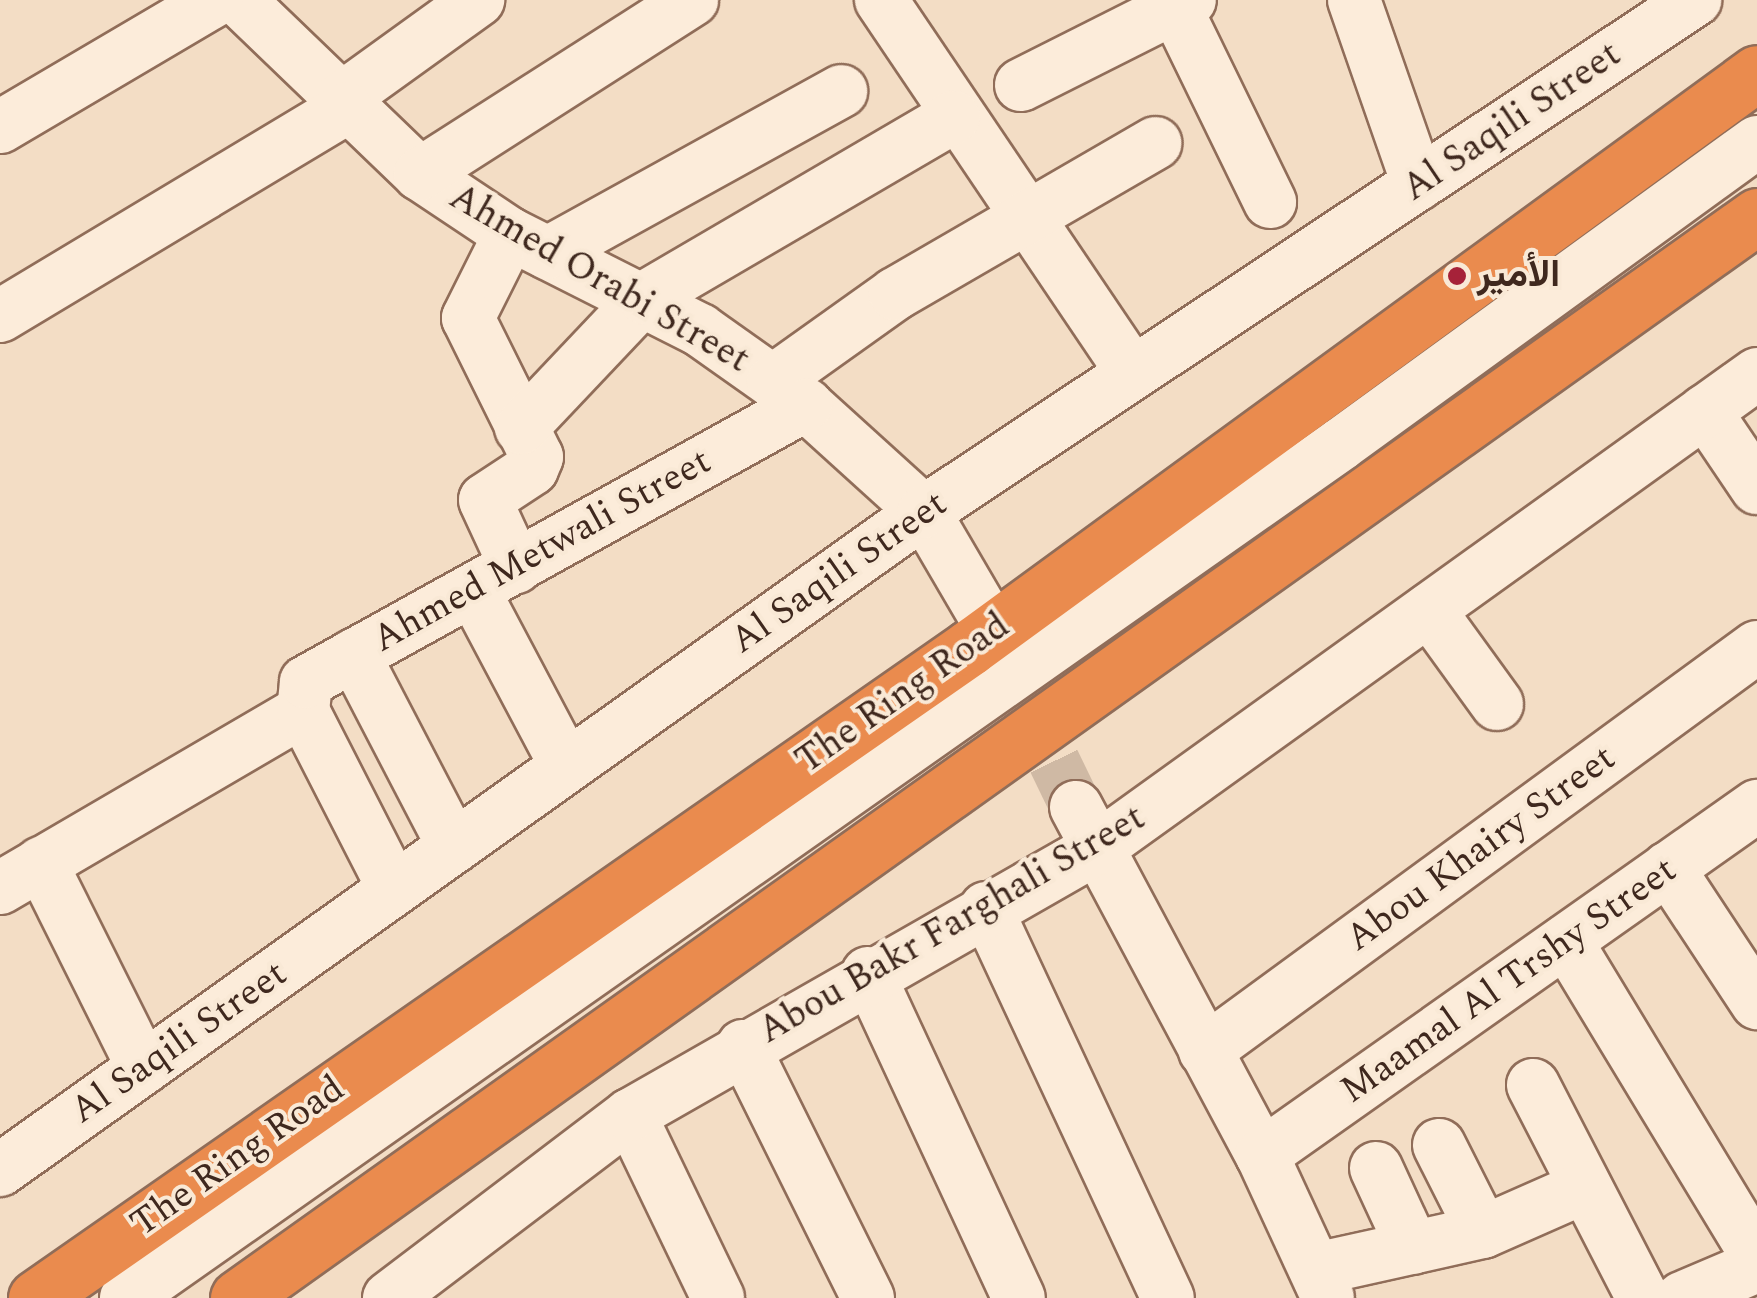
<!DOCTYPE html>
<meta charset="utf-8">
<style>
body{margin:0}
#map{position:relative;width:1757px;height:1298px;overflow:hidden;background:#f3ddc5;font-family:Spectral,Vazirmatn,serif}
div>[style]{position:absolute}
.minor-tunnel>*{height:52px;margin-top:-26px;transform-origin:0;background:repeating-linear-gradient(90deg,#cfb9a4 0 52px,transparent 0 78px)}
.roads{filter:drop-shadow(2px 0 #906d59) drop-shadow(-2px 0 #906d59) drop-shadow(0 2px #906d59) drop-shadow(0 -2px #906d59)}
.minor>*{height:52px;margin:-26px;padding:0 26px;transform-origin:26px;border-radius:26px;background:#fcecda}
.highway>*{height:55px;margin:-27.5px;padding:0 27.5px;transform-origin:27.5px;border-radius:27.5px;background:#ea8b4e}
.dots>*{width:28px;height:28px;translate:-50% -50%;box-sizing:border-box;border:5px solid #f9e9d6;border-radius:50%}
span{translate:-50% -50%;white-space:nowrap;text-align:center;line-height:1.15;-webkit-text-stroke:8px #f9e9d6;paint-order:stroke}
.street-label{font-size:38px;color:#3f281e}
.poi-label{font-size:38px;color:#3f281e;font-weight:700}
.left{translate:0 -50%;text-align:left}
</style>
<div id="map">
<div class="minor-tunnel">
<div style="left:1020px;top:691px;width:129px;rotate:64.2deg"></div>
</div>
<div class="roads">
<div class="minor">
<div style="left:239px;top:0;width:251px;rotate:43.9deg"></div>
<div style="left:420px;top:174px;width:108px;rotate:33.7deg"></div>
<div style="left:510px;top:234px;width:213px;rotate:26.8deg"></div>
<div style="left:700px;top:330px;width:130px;rotate:35.3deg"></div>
<div style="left:806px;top:405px;width:159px;rotate:42.2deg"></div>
<div style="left:924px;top:512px;width:117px;rotate:59.7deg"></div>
<div style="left:881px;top:0;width:450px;rotate:56deg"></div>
<div style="left:1354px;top:0;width:195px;rotate:70.8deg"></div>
<div style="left:1175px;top:7px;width:217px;rotate:64deg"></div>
<div style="left:1021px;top:85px;width:189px;rotate:-26.7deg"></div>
<div style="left:338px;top:101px;width:173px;rotate:-35.8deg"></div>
<div style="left:0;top:127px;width:251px;rotate:-30.5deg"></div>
<div style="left:420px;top:174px;width:323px;rotate:-32.6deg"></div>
<div style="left:510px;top:234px;width:94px;rotate:116.6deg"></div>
<div style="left:468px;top:318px;width:155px;rotate:63.6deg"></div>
<div style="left:537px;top:457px;width:13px;rotate:113deg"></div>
<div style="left:532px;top:469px;width:56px;rotate:146.6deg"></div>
<div style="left:485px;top:500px;width:74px;rotate:65.2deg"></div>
<div style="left:548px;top:253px;width:335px;rotate:-28.9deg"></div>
<div style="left:0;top:316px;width:404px;rotate:-31deg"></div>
<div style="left:773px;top:381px;width:150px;rotate:-35.5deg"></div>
<div style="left:895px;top:294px;width:301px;rotate:-30.1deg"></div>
<div style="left:1705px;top:411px;width:93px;rotate:56deg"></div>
<div style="left:521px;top:428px;width:179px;rotate:-46.6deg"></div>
<div style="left:644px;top:298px;width:359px;rotate:-30.3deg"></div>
<div style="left:473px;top:590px;width:199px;rotate:62.1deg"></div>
<div style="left:1429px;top:610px;width:116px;rotate:54.1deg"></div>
<div style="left:354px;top:655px;width:216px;rotate:62.5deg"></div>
<div style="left:1076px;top:807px;width:395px;rotate:61.9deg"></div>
<div style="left:1262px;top:1155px;width:157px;rotate:65.2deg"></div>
<div style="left:41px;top:863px;width:229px;rotate:63.5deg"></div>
<div style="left:1668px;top:868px;width:162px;rotate:56.6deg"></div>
<div style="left:0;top:888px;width:351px;rotate:-30.3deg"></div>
<div style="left:394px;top:889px;width:200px;rotate:-117.1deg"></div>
<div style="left:303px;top:711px;width:29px;rotate:-84deg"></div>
<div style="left:306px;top:682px;width:572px;rotate:-28.99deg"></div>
<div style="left:986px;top:908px;width:430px;rotate:65deg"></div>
<div style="left:1566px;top:941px;width:369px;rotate:58.8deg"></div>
<div style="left:868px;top:973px;width:358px;rotate:65.1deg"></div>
<div style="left:743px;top:1046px;width:281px;rotate:63.6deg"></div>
<div style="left:1205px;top:1051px;width:684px;rotate:-36.2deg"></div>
<div style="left:1533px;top:1085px;width:240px;rotate:62.7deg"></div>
<div style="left:630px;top:1115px;width:203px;rotate:64.3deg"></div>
<div style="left:1439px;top:1145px;width:97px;rotate:63.2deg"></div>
<div style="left:1262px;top:1155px;width:606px;rotate:-35.19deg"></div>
<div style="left:1376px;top:1168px;width:88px;rotate:65.2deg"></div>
<div style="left:0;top:1170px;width:1134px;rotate:-35.46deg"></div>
<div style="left:924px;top:512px;width:926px;rotate:-33.59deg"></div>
<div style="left:1316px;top:1269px;width:171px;rotate:-12.5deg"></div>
<div style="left:1483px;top:1232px;width:111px;rotate:-23.8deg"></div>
<div style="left:126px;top:1298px;width:1485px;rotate:-35.1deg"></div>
<div style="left:1341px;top:444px;width:514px;rotate:-35.98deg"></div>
<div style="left:389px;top:1298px;width:303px;rotate:-37.2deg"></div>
<div style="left:630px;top:1115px;width:537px;rotate:-29.72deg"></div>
<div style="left:1096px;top:849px;width:814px;rotate:-35.7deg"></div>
<div style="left:1682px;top:1298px;width:82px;rotate:-23.1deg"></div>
</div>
<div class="highway">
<div style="left:36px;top:1298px;width:1137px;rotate:-34.86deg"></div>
<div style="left:969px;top:648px;width:975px;rotate:-36.12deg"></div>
<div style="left:238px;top:1298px;width:1865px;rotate:-35.46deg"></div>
</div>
</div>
<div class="dots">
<div style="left:1457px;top:276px;background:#a62239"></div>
</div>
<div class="street-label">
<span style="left:1512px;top:122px;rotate:-34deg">Al Saqili Street</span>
<span style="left:599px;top:279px;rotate:30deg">Ahmed Orabi Street</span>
<span style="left:542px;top:551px;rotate:-29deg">Ahmed Metwali Street</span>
<span style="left:839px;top:573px;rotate:-35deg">Al Saqili Street</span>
<span style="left:903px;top:694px;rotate:-35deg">The Ring Road</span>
<span style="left:1481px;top:849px;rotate:-36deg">Abou Khairy Street</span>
<span style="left:952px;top:925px;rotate:-30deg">Abou Bakr Farghali Street</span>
<span style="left:1509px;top:981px;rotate:-35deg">Maamal Al Trshy Street</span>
<span style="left:179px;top:1043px;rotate:-35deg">Al Saqili Street</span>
<span style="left:238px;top:1157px;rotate:-35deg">The Ring Road</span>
</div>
<div class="poi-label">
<span class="left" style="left:1477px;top:276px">الأمير</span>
</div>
</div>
